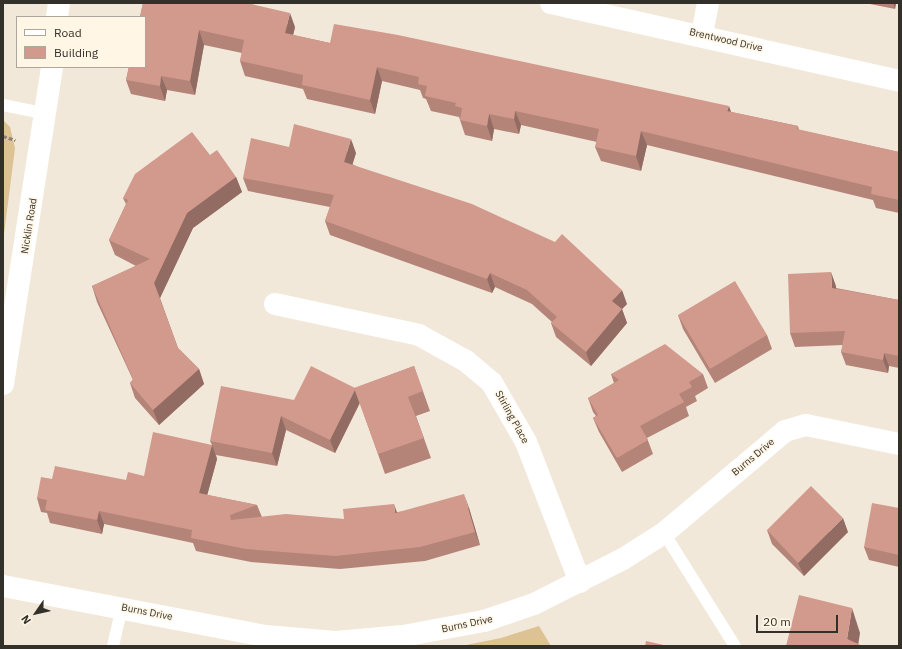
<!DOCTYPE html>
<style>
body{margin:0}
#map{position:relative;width:902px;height:649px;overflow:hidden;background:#f1e8d9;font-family:"IBM Plex Sans",sans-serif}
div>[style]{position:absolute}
.green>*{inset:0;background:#ddc293}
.path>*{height:2.5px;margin-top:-1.25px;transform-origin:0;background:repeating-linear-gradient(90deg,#8a8379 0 4px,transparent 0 6px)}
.lane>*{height:12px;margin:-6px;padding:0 6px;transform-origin:6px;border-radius:6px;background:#fff}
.street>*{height:22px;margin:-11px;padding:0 11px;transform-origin:11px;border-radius:11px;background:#fff}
.wall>*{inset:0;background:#b48479}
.shaded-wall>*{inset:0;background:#926c63}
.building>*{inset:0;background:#d19a8d}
span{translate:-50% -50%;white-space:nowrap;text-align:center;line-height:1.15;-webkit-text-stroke:3px #fff6e6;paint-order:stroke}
.street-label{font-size:10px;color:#332f29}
.frame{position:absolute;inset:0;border:4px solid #332f29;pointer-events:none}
.legend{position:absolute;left:16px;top:16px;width:130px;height:52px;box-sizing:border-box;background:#fff6e6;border:1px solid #ada69a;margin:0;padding:5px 7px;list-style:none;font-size:12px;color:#332f29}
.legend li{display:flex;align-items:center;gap:8px;height:20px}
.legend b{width:20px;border:1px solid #ada69a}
.north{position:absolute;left:16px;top:593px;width:40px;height:40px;-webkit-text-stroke:3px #fff6e6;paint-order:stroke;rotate:236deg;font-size:11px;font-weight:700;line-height:16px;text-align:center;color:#332f29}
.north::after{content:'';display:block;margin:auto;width:14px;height:18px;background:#332f29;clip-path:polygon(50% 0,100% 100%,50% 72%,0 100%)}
.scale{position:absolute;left:756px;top:615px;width:82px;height:18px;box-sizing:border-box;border:2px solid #332f29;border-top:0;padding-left:5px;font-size:12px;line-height:14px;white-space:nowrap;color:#332f29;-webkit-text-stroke:3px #fff6e6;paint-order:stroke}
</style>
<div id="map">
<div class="green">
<div style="clip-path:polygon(3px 120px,10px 127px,15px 148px,3px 242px)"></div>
<div style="clip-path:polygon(539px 626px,551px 646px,461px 646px,501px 638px)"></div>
</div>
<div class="path">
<div style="left:3px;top:136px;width:13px;rotate:18deg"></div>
</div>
<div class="lane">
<div style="left:3px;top:105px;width:46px;rotate:11.3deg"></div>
<div style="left:664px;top:533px;width:133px;rotate:57.9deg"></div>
<div style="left:113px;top:646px;width:40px;rotate:-77deg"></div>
</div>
<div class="street">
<div style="left:551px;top:3px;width:357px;rotate:12.6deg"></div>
<div style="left:57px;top:17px;width:14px;rotate:-82deg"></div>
<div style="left:702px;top:34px;width:32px;rotate:-79deg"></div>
<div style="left:275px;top:304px;width:147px;rotate:12.1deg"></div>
<div style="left:419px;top:335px;width:54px;rotate:29deg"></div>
<div style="left:466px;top:361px;width:34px;rotate:40deg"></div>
<div style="left:492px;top:383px;width:68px;rotate:60deg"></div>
<div style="left:526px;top:442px;width:150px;rotate:68.9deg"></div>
<div style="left:3px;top:384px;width:321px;rotate:-81.2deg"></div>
<div style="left:3px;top:586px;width:267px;rotate:10.8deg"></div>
<div style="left:265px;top:636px;width:71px;rotate:4.8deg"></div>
<div style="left:336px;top:642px;width:67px;rotate:-5.1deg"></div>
<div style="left:403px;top:636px;width:82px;rotate:-10.5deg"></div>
<div style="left:484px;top:621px;width:53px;rotate:-18.8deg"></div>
<div style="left:534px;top:604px;width:100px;rotate:-26.8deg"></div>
<div style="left:623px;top:559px;width:49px;rotate:-32.4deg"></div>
<div style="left:664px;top:533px;width:158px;rotate:-40.1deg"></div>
<div style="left:785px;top:431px;width:22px;rotate:-16deg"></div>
<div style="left:806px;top:425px;width:95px;rotate:11.5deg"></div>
</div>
<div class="wall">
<div style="clip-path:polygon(143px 3px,295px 27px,293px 35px,330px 43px,731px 112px,798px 126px,799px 130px,899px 152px,899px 213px,876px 208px,873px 200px,647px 145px,641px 171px,601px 161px,595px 147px,597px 142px,521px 125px,519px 134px,494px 129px,492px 141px,465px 135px,459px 117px,431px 111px,426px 99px,423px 98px,420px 90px,382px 81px,375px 114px,307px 99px,303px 89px,245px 76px,240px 61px,242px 53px,204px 45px,195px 95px,167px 90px,165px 101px,131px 94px,126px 80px)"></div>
<div style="clip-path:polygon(865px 3px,896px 3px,895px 9px)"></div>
<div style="clip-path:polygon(289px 147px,356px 153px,352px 164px,627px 304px,622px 309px,627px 323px,591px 366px,556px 337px,551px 323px,552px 322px,532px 304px,495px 287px,492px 293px,330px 235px,325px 221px,330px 207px,248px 191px,243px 178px)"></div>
<div style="clip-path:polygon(236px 177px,242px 192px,193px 228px,160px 298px,178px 348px,199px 369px,204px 384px,159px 425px,135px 398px,130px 383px,133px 380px,97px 302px,92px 286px,136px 266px,115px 255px,109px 240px,126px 204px,123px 198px)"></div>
<div style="clip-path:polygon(836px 286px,836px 288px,899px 300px,899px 368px,889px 366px,888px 373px,846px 365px,841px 352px,843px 345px,795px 347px,790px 333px)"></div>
<div style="clip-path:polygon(678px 315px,767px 335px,772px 349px,715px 383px,683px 329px)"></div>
<div style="clip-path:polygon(414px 366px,430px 411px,416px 416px,431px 458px,385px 474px,360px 403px,335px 453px,286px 430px,277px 466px,216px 455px,217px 459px,207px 495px,257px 505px,262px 517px,344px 519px,397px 512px,469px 508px,480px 545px,425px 561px,340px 569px,251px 562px,196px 551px,193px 543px,104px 524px,102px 534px,50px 523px,47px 513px,41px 512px,37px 498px,52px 479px,126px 480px,144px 476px,212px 445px,210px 441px,294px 400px,355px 388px)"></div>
<div style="clip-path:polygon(611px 374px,703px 374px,708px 388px,695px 396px,697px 401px,686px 407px,689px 416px,647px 438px,653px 454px,622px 472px,599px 432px,593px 418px,596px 416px,593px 412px,588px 398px,614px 383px)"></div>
<div style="clip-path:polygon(899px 508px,899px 567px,869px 560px,864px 547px)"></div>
<div style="clip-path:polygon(767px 530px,848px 532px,804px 576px,772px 544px)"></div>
</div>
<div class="shaded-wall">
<div style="clip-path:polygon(893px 3px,896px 3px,895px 9px)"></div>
<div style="clip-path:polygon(290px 13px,295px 27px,290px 48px,285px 33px)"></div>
<div style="clip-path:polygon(199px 30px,204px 45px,195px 95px,190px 81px)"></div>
<div style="clip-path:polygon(377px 67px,382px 81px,375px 114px,370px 100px)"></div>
<div style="clip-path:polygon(161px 76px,167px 90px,165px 101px,160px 86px)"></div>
<div style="clip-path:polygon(729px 106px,734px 120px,727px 111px)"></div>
<div style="clip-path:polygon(515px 111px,521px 125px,519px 134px,514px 119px)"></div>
<div style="clip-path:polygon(489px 114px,494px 129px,492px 141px,487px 126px)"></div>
<div style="clip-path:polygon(641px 131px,647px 145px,641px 171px,636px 156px)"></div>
<div style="clip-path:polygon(351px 139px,356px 153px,349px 176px,344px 162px)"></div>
<div style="clip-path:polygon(236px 177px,242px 192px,193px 228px,160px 298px,154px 283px,187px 213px)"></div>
<div style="clip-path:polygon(831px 272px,836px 286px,837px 301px,832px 288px)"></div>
<div style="clip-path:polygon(490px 273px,495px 287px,492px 293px,487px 279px)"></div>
<div style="clip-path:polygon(622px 290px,627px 304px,622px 309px,627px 323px,591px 366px,586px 352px,612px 301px)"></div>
<div style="clip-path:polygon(884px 353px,889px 366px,888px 373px,883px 360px)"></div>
<div style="clip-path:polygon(199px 369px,204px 384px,159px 425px,153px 410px)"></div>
<div style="clip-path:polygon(355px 388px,360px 402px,335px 453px,330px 440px)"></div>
<div style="clip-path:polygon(281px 416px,286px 430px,277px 466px,272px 453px)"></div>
<div style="clip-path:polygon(212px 445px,217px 459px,204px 507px,199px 493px)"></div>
<div style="clip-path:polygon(464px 494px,469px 508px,480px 545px,475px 532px)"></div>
<div style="clip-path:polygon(394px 504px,399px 518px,395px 513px)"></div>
<div style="clip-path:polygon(99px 511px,104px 524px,102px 534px,97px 520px)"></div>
<div style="clip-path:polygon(843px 518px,848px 532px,804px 576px,798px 563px)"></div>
<div style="clip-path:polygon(852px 608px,860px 633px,858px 646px,847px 639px)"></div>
</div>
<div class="building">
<div style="clip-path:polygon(143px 3px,247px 3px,290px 13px,285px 33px,330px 43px,334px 24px,398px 35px,729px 106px,727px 111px,798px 126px,797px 129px,899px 152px,899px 200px,871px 194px,872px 187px,641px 131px,636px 156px,595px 147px,599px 129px,515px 111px,514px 119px,489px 114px,487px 126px,460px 120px,462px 108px,455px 106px,456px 103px,425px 96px,427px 86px,418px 84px,419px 77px,377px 67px,370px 100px,302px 85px,303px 75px,240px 61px,244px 40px,199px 30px,190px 81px,161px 76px,160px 86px,126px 80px,129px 67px,145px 67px,145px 17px,140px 17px)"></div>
<div style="clip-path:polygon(294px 124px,351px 139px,344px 162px,472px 204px,555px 242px,562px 234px,622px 290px,612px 301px,622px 309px,586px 352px,551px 323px,557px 317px,527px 290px,490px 273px,487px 279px,325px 221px,334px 195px,243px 178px,251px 138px,289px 147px)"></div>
<div style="clip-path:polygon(192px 132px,210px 155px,217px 150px,236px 177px,187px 213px,154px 283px,178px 348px,199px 369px,153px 410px,130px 383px,133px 379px,92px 286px,150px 259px,109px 240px,128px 200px,123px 198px,135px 174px)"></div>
<div style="clip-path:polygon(831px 272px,832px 288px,899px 300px,899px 356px,884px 353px,883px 360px,841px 352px,845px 331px,790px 333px,788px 274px)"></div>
<div style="clip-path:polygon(735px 281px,767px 335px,710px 369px,678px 315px)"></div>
<div style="clip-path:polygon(665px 344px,703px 374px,689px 382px,692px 387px,679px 394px,684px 402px,640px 426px,648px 440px,617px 458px,593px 418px,598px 415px,588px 398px,619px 380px,611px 374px)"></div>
<div style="clip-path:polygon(311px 366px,355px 388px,354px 388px,355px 390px,330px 440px,281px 416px,272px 453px,210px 441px,221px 386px,294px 400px)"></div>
<div style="clip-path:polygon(414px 366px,423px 391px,408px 397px,424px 438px,378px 454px,354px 388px)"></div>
<div style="clip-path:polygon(153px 432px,212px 445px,199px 493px,257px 505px,230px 515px,231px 520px,286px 514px,344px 519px,343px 509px,394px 504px,395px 513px,464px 494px,475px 532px,420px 547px,335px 556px,246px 549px,191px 538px,192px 530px,99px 511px,97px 520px,45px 510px,47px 500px,37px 498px,41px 477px,52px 479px,55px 466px,126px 480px,128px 472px,144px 476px)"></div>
<div style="clip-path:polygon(811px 486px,843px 518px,798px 563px,767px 530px)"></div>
<div style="clip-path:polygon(872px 503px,899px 508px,899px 555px,864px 547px)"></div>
<div style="clip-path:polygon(799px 595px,852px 608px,847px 639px,863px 646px,786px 646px)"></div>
<div style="clip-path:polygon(646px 641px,668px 646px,645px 646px)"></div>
</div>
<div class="street-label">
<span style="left:726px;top:40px;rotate:13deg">Brentwood Drive</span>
<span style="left:29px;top:226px;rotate:-81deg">Nicklin Road</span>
<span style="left:512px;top:417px;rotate:61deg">Stirling Place</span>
<span style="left:753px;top:457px;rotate:-40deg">Burns Drive</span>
<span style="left:147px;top:612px;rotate:11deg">Burns Drive</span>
<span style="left:467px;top:624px;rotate:-12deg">Burns Drive</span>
</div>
<div class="frame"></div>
<ul class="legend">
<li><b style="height:5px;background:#fff"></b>Road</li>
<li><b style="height:11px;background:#d19a8d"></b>Building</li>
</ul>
<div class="north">N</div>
<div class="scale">20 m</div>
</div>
